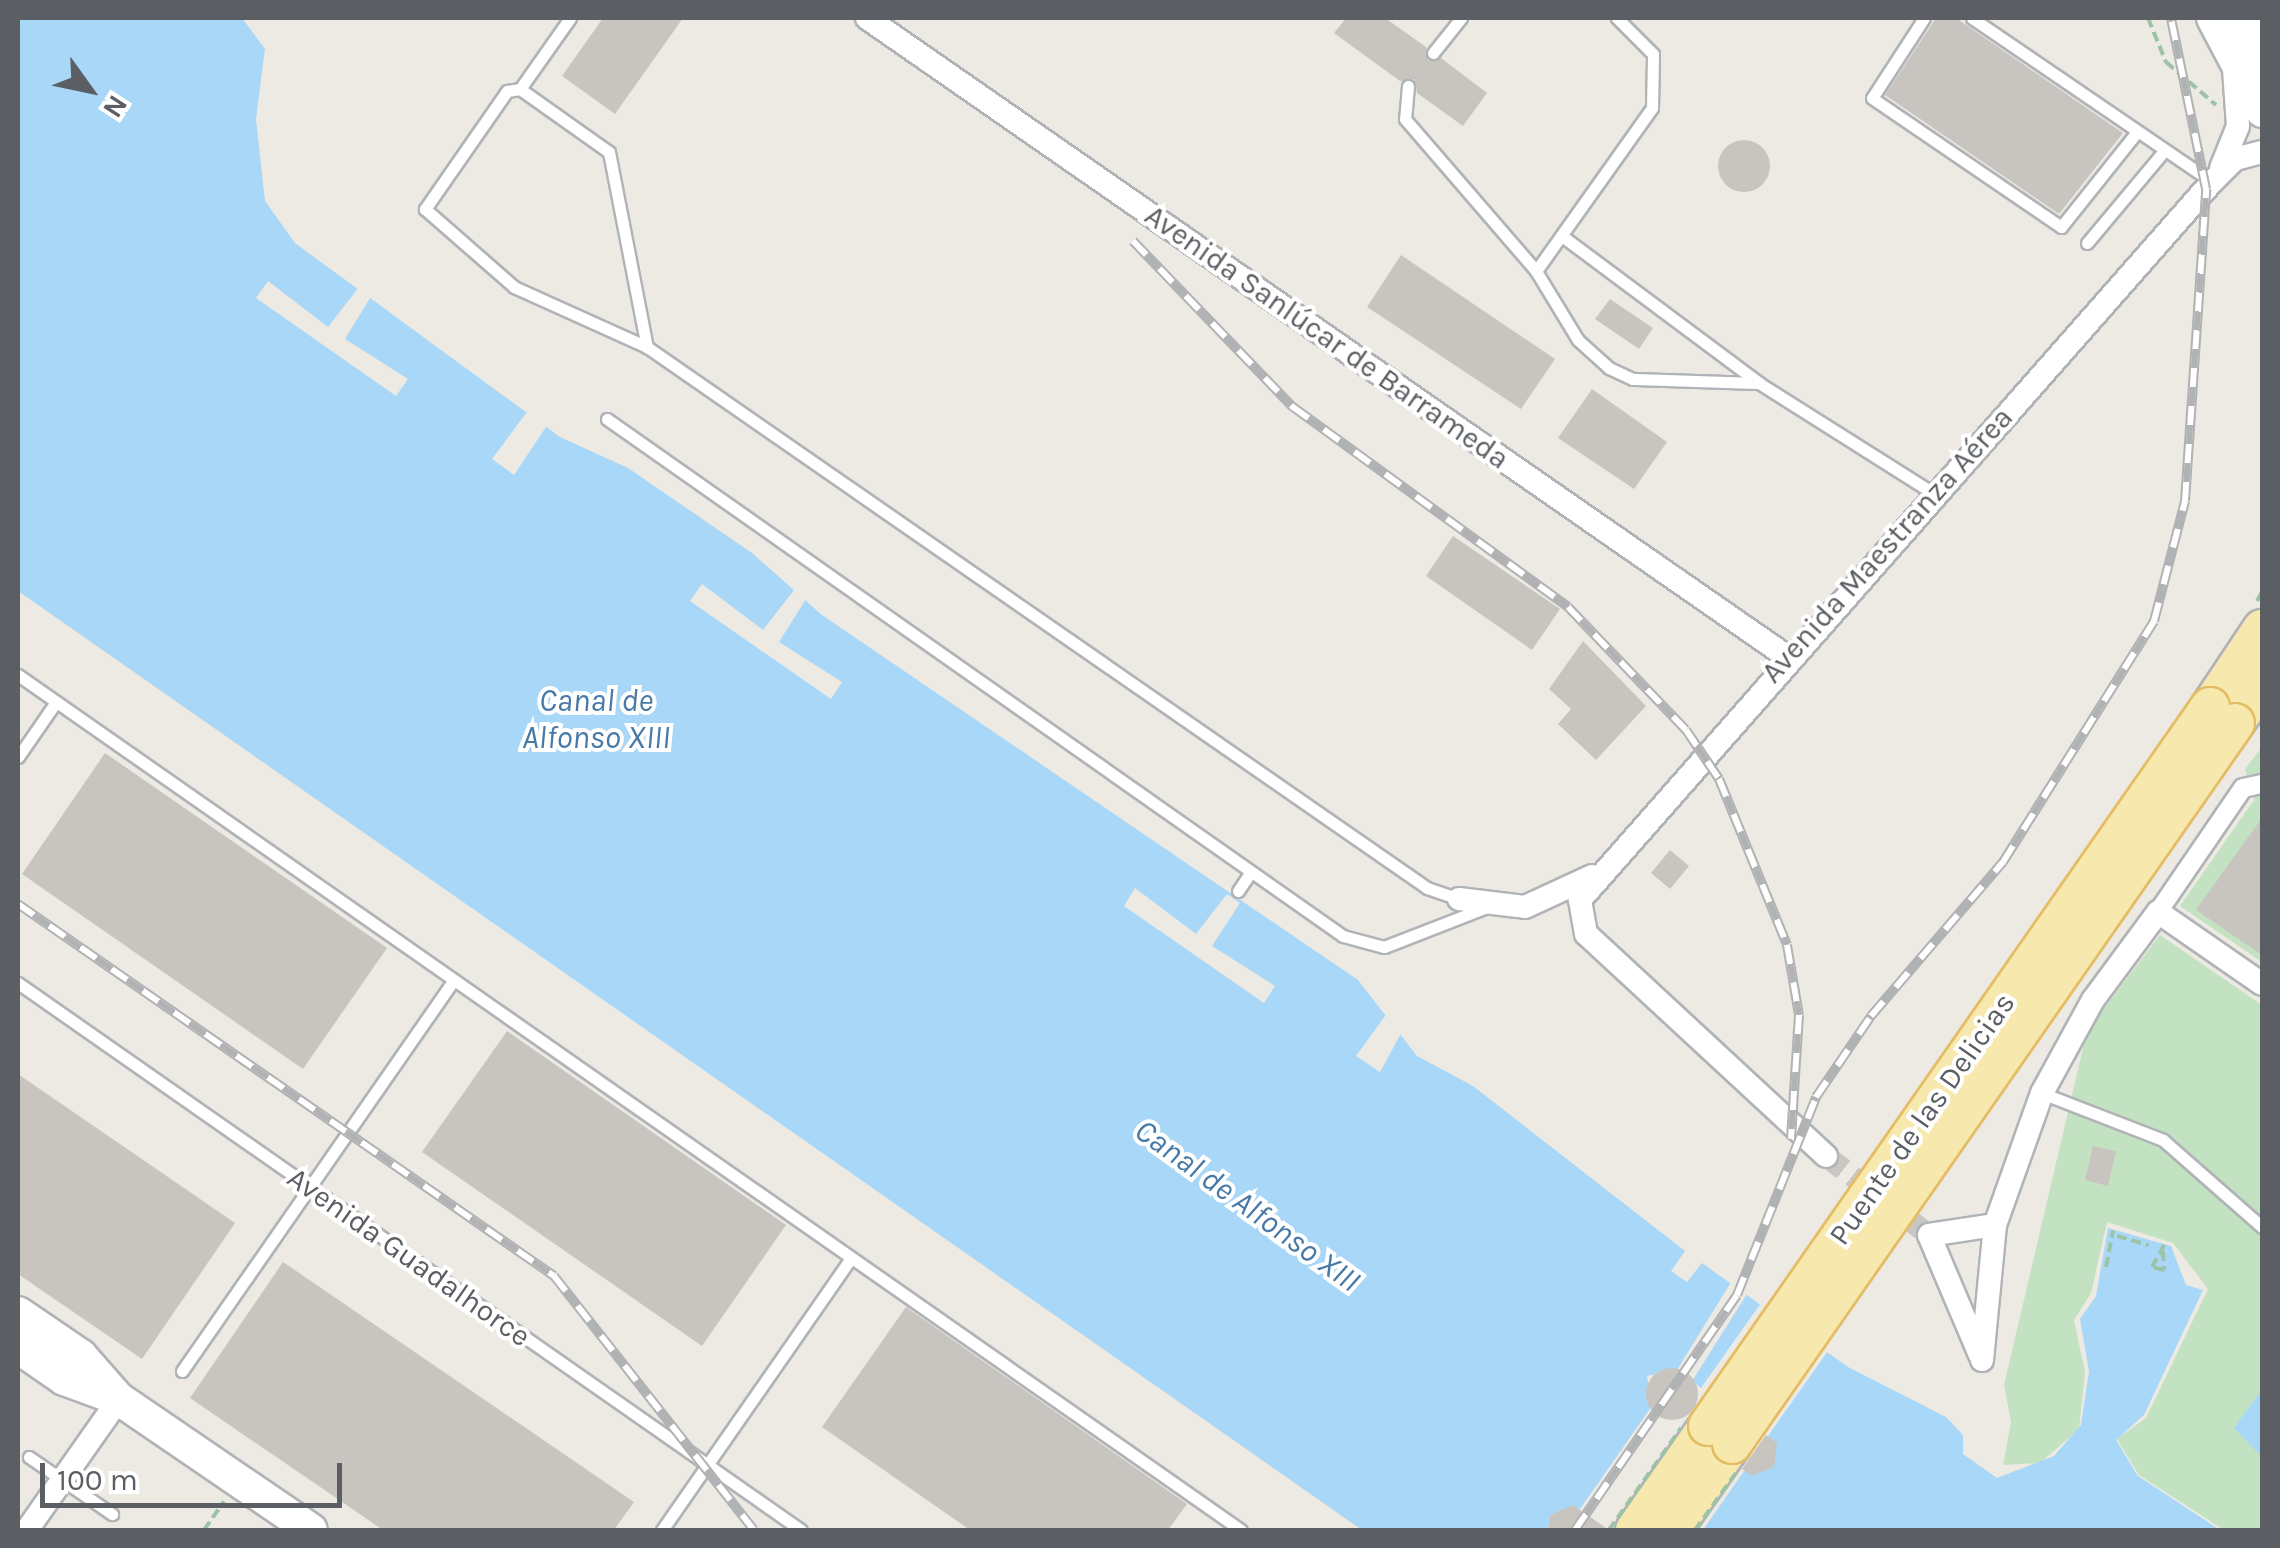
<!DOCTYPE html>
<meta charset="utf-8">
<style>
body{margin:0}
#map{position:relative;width:2280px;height:1548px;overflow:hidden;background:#edeae3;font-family:Karla,sans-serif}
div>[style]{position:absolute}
.green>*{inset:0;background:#c3e2c2}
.water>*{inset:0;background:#a9d7f7}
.pier>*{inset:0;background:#edeae3}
.building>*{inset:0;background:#c8c5c0}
.round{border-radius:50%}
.minor-tunnel>*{height:22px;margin-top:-11px;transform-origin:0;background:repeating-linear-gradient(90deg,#c8c7c3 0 22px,transparent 0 33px)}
.path>*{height:4px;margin-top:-2px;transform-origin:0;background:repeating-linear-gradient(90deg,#9cc3a5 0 10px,transparent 0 15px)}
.roads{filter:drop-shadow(2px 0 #b1b4b7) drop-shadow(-2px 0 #b1b4b7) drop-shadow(0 2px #b1b4b7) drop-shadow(0 -2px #b1b4b7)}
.service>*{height:11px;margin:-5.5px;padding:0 5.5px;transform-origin:5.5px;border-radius:5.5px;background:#fff}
.pedestrian>*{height:18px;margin:-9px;padding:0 9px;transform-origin:9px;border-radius:9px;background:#fff}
.minor>*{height:22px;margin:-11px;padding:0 11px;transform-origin:11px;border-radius:11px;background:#fff}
.secondary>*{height:32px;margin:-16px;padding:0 16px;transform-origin:16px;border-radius:16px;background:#fff}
.primary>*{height:38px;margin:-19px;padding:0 19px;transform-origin:19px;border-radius:19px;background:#f7e9ad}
.rail>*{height:10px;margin-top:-5px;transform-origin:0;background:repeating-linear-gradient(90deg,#fff 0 19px,#b1b2b3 0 38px);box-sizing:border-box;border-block:2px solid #b1b2b3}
.path-bridge>*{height:4px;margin-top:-2px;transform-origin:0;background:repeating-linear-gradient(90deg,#9cc3a5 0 10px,transparent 0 15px)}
.bridges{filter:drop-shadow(2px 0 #e4bc65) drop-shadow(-2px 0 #e4bc65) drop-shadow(0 2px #e4bc65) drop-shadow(0 -2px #e4bc65)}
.primary-bridge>*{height:38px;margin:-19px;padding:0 19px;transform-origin:19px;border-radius:19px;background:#f7e9ad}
span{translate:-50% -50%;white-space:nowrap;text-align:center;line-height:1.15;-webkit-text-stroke:8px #fff;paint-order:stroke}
.street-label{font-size:30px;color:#5b5f63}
.water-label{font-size:32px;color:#4879a7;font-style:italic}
.frame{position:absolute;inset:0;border:20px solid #5b5f63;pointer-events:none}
.north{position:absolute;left:40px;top:40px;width:100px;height:100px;-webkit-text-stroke:8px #fff;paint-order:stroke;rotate:123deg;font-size:28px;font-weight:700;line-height:40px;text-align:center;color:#5b5f63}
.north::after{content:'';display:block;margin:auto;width:35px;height:45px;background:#5b5f63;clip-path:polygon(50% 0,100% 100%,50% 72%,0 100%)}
.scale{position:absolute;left:40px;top:1463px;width:302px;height:45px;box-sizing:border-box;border:5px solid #5b5f63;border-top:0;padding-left:12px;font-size:30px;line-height:35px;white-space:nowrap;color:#5b5f63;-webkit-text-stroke:8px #fff;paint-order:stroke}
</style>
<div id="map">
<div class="green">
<div style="clip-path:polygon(2262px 747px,2262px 962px,2180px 906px,2254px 800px,2245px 769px)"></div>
<div style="clip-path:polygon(2160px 935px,2262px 1005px,2262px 1530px,2224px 1530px,2139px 1475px,2117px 1439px,2146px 1418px,2208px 1289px,2173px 1243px,2107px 1222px,2091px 1293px,2074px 1320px,2085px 1372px,2079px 1429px,2040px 1463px,2003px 1465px,2011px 1422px,2004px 1385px,2087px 1031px)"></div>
</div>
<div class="water">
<div style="clip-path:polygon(18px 18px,242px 18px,265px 49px,256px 119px,265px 201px,295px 243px,560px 437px,628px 468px,752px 553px,822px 615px,1358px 980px,1417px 1056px,1473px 1086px,1685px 1251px,1671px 1271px,1687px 1282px,1702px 1263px,1848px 1367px,1946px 1417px,1963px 1435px,1963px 1454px,1997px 1478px,2054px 1456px,2081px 1425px,2089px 1371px,2080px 1319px,2096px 1296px,2108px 1228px,2171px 1246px,2186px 1285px,2203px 1290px,2144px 1415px,2116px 1440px,2138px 1476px,2220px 1530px,1362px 1530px,18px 591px)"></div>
<div style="clip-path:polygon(2262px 1389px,2262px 1457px,2234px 1428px)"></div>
</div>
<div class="pier">
<div style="clip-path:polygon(268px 281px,328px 327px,359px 287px,372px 295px,345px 339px,408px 379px,396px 396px,256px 298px)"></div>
<div style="clip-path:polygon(532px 405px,550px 421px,514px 475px,492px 459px)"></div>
<div style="clip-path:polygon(702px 584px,763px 630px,794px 590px,806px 599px,779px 642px,842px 682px,831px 699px,690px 601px)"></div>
<div style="clip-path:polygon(1135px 888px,1196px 934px,1227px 894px,1240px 903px,1212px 946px,1275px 986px,1264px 1003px,1124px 906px)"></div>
<div style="clip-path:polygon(1388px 1012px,1403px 1030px,1380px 1072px,1356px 1056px)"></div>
<div style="clip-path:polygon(1733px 1279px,1749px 1291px,1692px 1381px,1701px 1388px,1763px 1300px,1830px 1348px,1768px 1436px,1774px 1467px,1744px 1471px,1703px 1530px,1548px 1530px,1550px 1515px,1580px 1509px,1652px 1406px,1647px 1376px,1677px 1370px)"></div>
</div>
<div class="building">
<div style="clip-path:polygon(603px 18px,683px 18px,615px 114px,562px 76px)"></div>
<div style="clip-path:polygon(1346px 18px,1385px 18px,1426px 47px,1428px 61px,1441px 58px,1487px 93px,1463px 126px,1417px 93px,1414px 79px,1400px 81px,1334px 33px)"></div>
<div style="clip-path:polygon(1936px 18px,1956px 18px,2123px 133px,2059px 214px,1885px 95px)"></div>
<div class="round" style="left:1718px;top:140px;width:52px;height:52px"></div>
<div style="clip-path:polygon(1401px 255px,1555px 359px,1521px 409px,1367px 307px)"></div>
<div style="clip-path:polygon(1610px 299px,1653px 328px,1639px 349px,1595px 319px)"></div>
<div style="clip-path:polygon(1592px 389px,1667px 442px,1634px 489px,1558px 438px)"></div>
<div style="clip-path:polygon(1453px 536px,1560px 609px,1532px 650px,1426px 576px)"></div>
<div style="clip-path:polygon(1583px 641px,1646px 706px,1596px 760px,1558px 724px,1571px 709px,1549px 689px)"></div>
<div style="clip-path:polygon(105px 753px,387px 948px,303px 1069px,22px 874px)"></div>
<div style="clip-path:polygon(2262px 818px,2262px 955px,2196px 910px)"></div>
<div style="clip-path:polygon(1670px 850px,1689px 866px,1670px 889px,1651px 873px)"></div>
<div style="clip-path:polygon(507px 1031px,786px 1225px,702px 1346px,422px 1152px)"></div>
<div style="clip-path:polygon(18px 1074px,235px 1223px,142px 1359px,18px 1274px)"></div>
<div style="clip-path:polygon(2093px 1146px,2116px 1151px,2108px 1186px,2085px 1180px)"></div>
<div style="clip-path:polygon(283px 1262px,634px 1502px,614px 1530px,383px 1530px,190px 1398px)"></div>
<div style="clip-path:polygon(906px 1307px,1187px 1504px,1168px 1530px,970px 1530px,822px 1427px)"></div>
<div class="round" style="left:1646px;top:1368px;width:52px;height:52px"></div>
<div style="clip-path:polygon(1766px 1435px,1777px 1443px,1774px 1467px,1752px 1476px,1742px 1469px)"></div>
<div style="clip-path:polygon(1573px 1505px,1580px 1510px,1609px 1530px,1548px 1530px,1550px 1515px)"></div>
</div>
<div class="minor-tunnel">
<div style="left:1826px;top:1156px;width:130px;rotate:37.5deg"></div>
</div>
<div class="path">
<div style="left:2148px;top:18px;width:48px;rotate:67.8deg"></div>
<div style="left:2166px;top:62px;width:66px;rotate:40.7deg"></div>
<div style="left:2257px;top:601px;width:10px;rotate:-61deg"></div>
<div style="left:2117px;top:1236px;width:33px;rotate:16deg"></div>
<div style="left:2163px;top:1251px;width:19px;rotate:87deg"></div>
<div style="left:2164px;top:1270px;width:12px;rotate:-166deg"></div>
<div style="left:2152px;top:1267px;width:26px;rotate:-61deg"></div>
<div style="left:2106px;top:1267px;width:37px;rotate:-79deg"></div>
<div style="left:204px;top:1530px;width:35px;rotate:-55deg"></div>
</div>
<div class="roads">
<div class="service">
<div style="left:570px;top:18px;width:87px;rotate:125.2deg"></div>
<div style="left:520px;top:89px;width:109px;rotate:35.3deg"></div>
<div style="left:609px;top:152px;width:199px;rotate:79deg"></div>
<div style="left:647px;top:347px;width:949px;rotate:34.74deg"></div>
<div style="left:1427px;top:888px;width:34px;rotate:19deg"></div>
<div style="left:1924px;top:18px;width:95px;rotate:123deg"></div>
<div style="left:1872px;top:98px;width:229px;rotate:34.3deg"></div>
<div style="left:2061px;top:227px;width:120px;rotate:-51.4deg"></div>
<div style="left:1972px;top:18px;width:291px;rotate:34.3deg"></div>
<div style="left:1433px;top:53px;width:45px;rotate:-51.3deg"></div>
<div style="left:1408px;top:86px;width:33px;rotate:95deg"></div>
<div style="left:1405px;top:119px;width:201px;rotate:49.2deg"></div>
<div style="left:1536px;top:271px;width:200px;rotate:-54.6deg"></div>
<div style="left:1652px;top:108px;width:54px;rotate:-88.9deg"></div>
<div style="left:1653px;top:54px;width:51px;rotate:-135deg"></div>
<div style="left:520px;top:89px;width:13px;rotate:171deg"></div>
<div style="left:507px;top:91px;width:144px;rotate:124.8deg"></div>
<div style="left:425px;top:209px;width:118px;rotate:41.2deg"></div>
<div style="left:514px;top:287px;width:146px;rotate:24.3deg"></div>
<div style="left:1562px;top:236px;width:246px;rotate:36.7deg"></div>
<div style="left:1759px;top:383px;width:206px;rotate:32.3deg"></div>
<div style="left:2087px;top:243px;width:120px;rotate:-50.1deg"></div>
<div style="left:1536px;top:271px;width:81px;rotate:58.7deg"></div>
<div style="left:1578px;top:340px;width:42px;rotate:42.1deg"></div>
<div style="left:1609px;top:368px;width:26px;rotate:25deg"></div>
<div style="left:1633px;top:379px;width:126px;rotate:1.8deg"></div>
<div style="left:607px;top:419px;width:899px;rotate:35.09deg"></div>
<div style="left:1343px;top:936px;width:42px;rotate:15deg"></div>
<div style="left:1384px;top:947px;width:110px;rotate:-21.2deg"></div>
<div style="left:18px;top:675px;width:1492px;rotate:34.96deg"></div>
<div style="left:18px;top:757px;width:67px;rotate:-55.4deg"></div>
<div style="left:1238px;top:891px;width:23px;rotate:-56deg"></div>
<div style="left:18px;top:983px;width:955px;rotate:34.94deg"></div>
<div style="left:2042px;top:1093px;width:130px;rotate:21.2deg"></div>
<div style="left:2163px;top:1140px;width:132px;rotate:41.3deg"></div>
<div style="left:182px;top:1371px;width:476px;rotate:-55.2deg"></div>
<div style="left:29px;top:1457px;width:101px;rotate:34.5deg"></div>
<div style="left:662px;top:1530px;width:331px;rotate:-55.2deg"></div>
</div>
<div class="pedestrian">
<div style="left:2158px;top:912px;width:150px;rotate:-55.6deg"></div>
<div style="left:2243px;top:788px;width:19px;rotate:-12deg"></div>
</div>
<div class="minor">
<div style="left:867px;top:18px;width:1119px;rotate:34.77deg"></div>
<div style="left:2221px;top:168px;width:45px;rotate:-68deg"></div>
<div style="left:2238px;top:126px;width:57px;rotate:-94deg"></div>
<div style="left:1459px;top:899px;width:66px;rotate:6.9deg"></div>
<div style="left:1525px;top:907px;width:74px;rotate:-24.8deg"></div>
<div style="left:1826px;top:1156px;width:327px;rotate:-137.2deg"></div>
<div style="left:1586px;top:934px;width:35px;rotate:-100deg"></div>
<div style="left:1580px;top:900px;width:957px;rotate:-48.65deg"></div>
<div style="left:2212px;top:182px;width:33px;rotate:-45deg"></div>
<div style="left:2235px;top:159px;width:28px;rotate:-15deg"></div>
<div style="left:1980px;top:1355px;width:130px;rotate:-113deg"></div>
<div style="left:1929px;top:1235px;width:67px;rotate:-8.6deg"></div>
<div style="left:1982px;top:1360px;width:136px;rotate:-84.5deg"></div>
<div style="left:1995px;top:1225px;width:140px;rotate:-70.4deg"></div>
<div style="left:2042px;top:1093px;width:106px;rotate:-61.3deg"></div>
<div style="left:2093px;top:1000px;width:109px;rotate:-53.5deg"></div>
<div style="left:2158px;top:912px;width:126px;rotate:34.7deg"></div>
<div style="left:27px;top:1530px;width:160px;rotate:-54.9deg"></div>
</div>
<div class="secondary">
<div style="left:2213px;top:18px;width:105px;rotate:62.2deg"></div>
<div style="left:2242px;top:18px;width:43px;rotate:62.2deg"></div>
<div style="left:18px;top:1313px;width:76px;rotate:34.3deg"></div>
<div style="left:81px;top:1356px;width:53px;rotate:48.8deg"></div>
<div style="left:18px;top:1347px;width:56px;rotate:34.8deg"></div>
<div style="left:64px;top:1379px;width:59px;rotate:20deg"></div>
<div style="left:119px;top:1399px;width:232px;rotate:34.3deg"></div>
</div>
<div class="primary">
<div style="left:2210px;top:707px;width:94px;rotate:-56.3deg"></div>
<div style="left:2235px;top:723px;width:47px;rotate:-55.3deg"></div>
<div style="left:1635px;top:1530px;width:127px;rotate:-54.9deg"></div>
<div style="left:1672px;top:1530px;width:105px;rotate:-55.1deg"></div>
</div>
</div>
<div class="rail">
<div style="left:1133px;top:241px;width:231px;rotate:46.1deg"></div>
<div style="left:1293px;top:407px;width:340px;rotate:36deg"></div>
<div style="left:1568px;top:607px;width:170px;rotate:46.2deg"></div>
<div style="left:1686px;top:730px;width:59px;rotate:56deg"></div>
<div style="left:1719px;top:779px;width:179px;rotate:67.7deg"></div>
<div style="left:1787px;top:945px;width:71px;rotate:80.3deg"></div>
<div style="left:1799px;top:1015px;width:124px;rotate:93.7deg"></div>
<div style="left:18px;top:904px;width:652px;rotate:34.76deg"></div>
<div style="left:554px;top:1276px;width:323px;rotate:51.8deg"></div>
<div style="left:1575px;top:1530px;width:285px;rotate:-55.4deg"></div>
<div style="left:1737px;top:1295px;width:213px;rotate:-68.2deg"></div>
<div style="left:1816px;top:1097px;width:98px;rotate:-55.8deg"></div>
<div style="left:1871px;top:1016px;width:203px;rotate:-49.4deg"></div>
<div style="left:2003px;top:862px;width:284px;rotate:-57.9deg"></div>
<div style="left:2154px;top:621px;width:124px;rotate:-75.5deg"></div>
<div style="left:2185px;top:501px;width:313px;rotate:-86.1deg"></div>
<div style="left:2206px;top:189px;width:175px;rotate:-101.6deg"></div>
</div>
<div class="path-bridge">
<div style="left:1609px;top:1530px;width:125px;rotate:-54.8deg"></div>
<div style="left:1695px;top:1530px;width:70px;rotate:-54.3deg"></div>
</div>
<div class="bridges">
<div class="primary-bridge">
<div style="left:1708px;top:1426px;width:877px;rotate:-55.08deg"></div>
<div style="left:1732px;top:1444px;width:879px;rotate:-55.1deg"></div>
</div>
</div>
<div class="street-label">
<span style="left:1327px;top:337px;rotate:35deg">Avenida Sanlúcar de Barrameda</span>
<span style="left:1887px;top:545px;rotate:-48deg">Avenida Maestranza Aérea</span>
<span style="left:1922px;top:1119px;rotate:-55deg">Puente de las Delicias</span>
<span style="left:409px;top:1257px;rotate:35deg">Avenida Guadalhorce</span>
</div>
<div class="water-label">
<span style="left:596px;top:720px">Canal de<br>Alfonso XIII</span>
<span style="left:1247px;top:1206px;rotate:36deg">Canal de Alfonso XIII</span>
</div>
<div class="frame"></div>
<div class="north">N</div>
<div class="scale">100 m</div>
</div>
